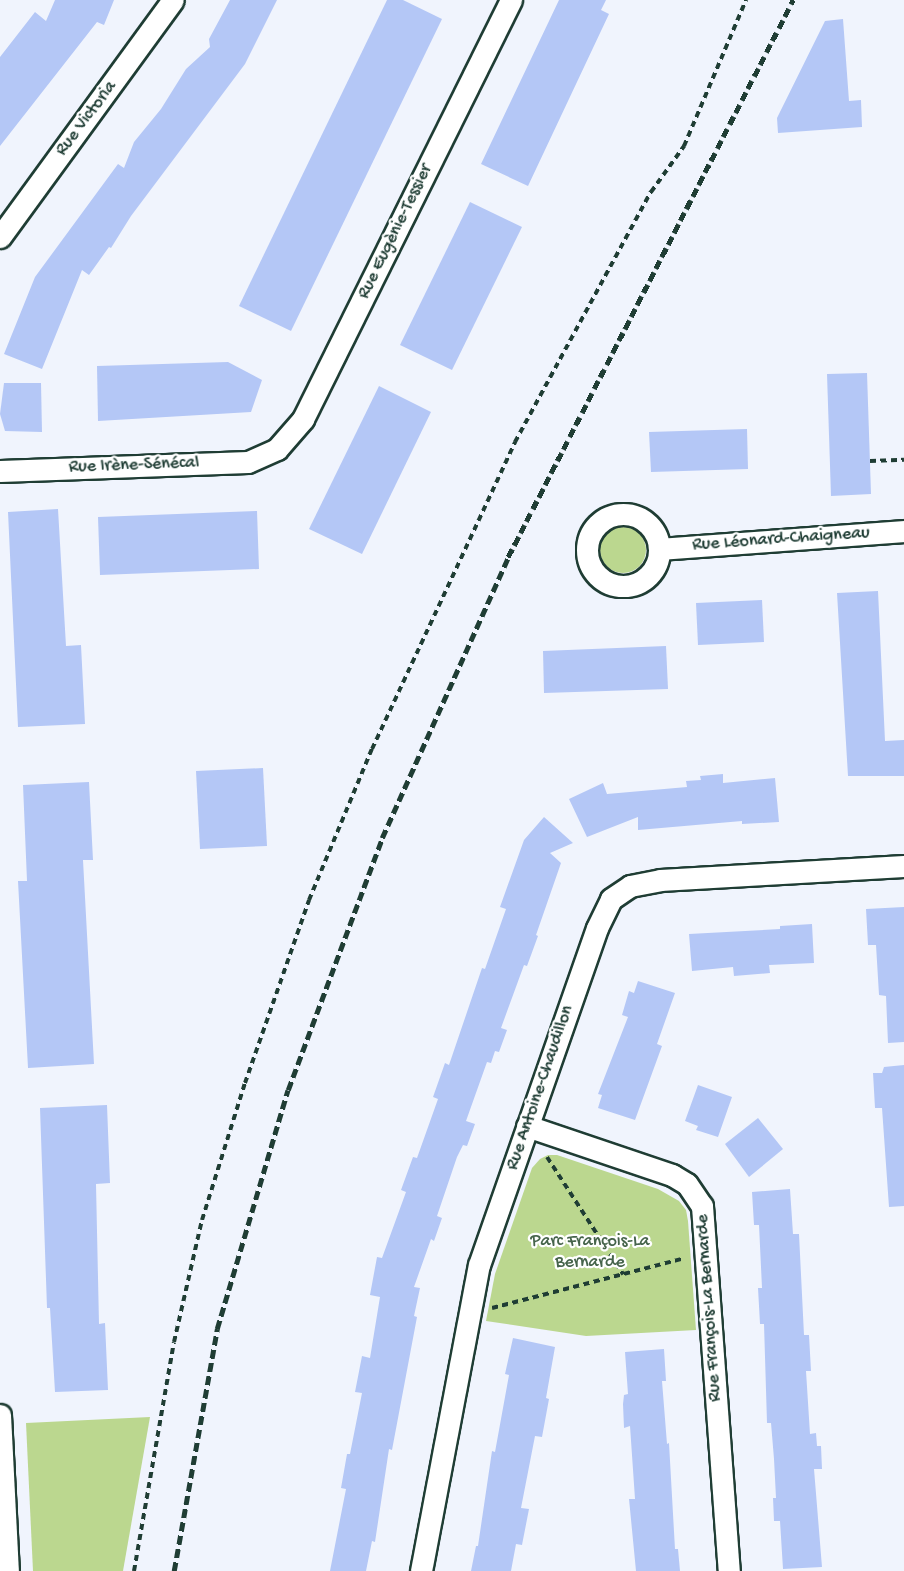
<!DOCTYPE html>
<meta charset="utf-8">
<style>
body{margin:0}
#map{position:relative;width:904px;height:1571px;overflow:hidden;background:#f0f4fd;font-family:"Gochi Hand",sans-serif}
div>[style]{position:absolute}
.green>*{inset:0;background:#bbd78f}
.round{border-radius:50%}
.building>*{inset:0;background:#b4c7f6}
.path>*{height:4px;margin-top:-2px;transform-origin:0;background:repeating-linear-gradient(90deg,#1f3d34 0 6px,transparent 0 10.5px)}
.roads{filter:drop-shadow(2px 0 #1f3d34) drop-shadow(-2px 0 #1f3d34) drop-shadow(0 2px #1f3d34) drop-shadow(0 -2px #1f3d34)}
.minor>*{height:21px;margin:-10.5px;padding:0 10.5px;transform-origin:10.5px;border-radius:10.5px;background:#fff}
.minor>.ring{margin:-10.5px;padding:0;box-sizing:content-box;background:none;border:21px solid #fff;border-radius:50%}
.rail>*{height:4.5px;margin-top:-2.25px;transform-origin:0;background:repeating-linear-gradient(90deg,#1f3d34 0 9px,transparent 0 13.5px)}
span{translate:-50% -50%;white-space:nowrap;text-align:center;line-height:1.15;-webkit-text-stroke:4.5px #fff;paint-order:stroke}
.street-label{font-size:18px;color:#1f3d34}
.park-label{font-size:18px;color:#46644b}
</style>
<div id="map">
<div class="green">
<div class="round" style="left:600px;top:527px;width:46px;height:46px"></div>
<div style="clip-path:polygon(548px 1155px,557px 1155px,658px 1189px,679px 1201px,686px 1210px,688px 1221px,696px 1330px,586px 1336px,486px 1321px,495px 1274px,532px 1168px,540px 1159px)"></div>
<div style="clip-path:polygon(150px 1417px,123px 1571px,33px 1571px,26px 1423px)"></div>
</div>
<div class="building">
<div style="clip-path:polygon(55px 0,114px 0,104px 25px,97px 22px,0 146px,0 57px,35px 12px,46px 21px)"></div>
<div style="clip-path:polygon(230px 0,277px 0,245px 64px,131px 216px,111px 248px,109px 247px,89px 275px,82px 270px,42px 369px,4px 354px,35px 277px,118px 164px,124px 168px,134px 142px,161px 109px,186px 69px,210px 47px,209px 39px)"></div>
<div style="clip-path:polygon(387px 0,403px 0,442px 19px,291px 331px,239px 306px)"></div>
<div style="clip-path:polygon(559px 0,606px 0,601px 10px,609px 14px,528px 186px,481px 164px)"></div>
<div style="clip-path:polygon(843px 19px,849px 101px,861px 100px,862px 127px,778px 133px,777px 118px,825px 21px)"></div>
<div style="clip-path:polygon(470px 202px,522px 227px,452px 370px,400px 345px)"></div>
<div style="clip-path:polygon(228px 362px,262px 380px,251px 412px,98px 421px,97px 366px)"></div>
<div style="clip-path:polygon(867px 373px,871px 494px,831px 496px,827px 374px)"></div>
<div style="clip-path:polygon(4px 383px,41px 383px,42px 432px,5px 431px,0 414px)"></div>
<div style="clip-path:polygon(379px 386px,431px 412px,362px 554px,309px 529px)"></div>
<div style="clip-path:polygon(747px 429px,748px 469px,651px 472px,649px 432px)"></div>
<div style="clip-path:polygon(58px 509px,66px 646px,81px 645px,85px 724px,18px 727px,8px 512px)"></div>
<div style="clip-path:polygon(257px 511px,259px 569px,100px 575px,98px 517px)"></div>
<div style="clip-path:polygon(878px 591px,885px 741px,904px 740px,904px 776px,848px 776px,837px 593px)"></div>
<div style="clip-path:polygon(762px 600px,764px 642px,698px 645px,696px 603px)"></div>
<div style="clip-path:polygon(666px 646px,668px 689px,544px 693px,543px 651px)"></div>
<div style="clip-path:polygon(263px 768px,267px 846px,200px 849px,196px 771px)"></div>
<div style="clip-path:polygon(723px 774px,723px 783px,775px 778px,779px 822px,742px 824px,742px 821px,638px 830px,638px 817px,587px 837px,569px 799px,603px 783px,607px 794px,687px 787px,686px 781px,701px 780px,700px 776px)"></div>
<div style="clip-path:polygon(89px 782px,93px 860px,83px 860px,94px 1064px,28px 1068px,18px 881px,27px 881px,23px 785px)"></div>
<div style="clip-path:polygon(544px 817px,573px 843px,550px 853px,561px 863px,536px 935px,538px 936px,527px 966px,524px 965px,501px 1028px,507px 1030px,499px 1052px,495px 1051px,491px 1063px,487px 1062px,466px 1121px,475px 1124px,467px 1146px,463px 1145px,457px 1157px,437px 1216px,442px 1218px,434px 1241px,431px 1239px,414px 1287px,420px 1288px,414px 1316px,417px 1317px,392px 1450px,389px 1449px,375px 1542px,372px 1541px,366px 1571px,330px 1571px,346px 1489px,341px 1488px,347px 1454px,350px 1454px,362px 1393px,355px 1392px,362px 1356px,370px 1358px,380px 1297px,370px 1295px,377px 1257px,382px 1258px,406px 1192px,401px 1190px,413px 1157px,417px 1158px,438px 1099px,433px 1097px,445px 1063px,449px 1065px,482px 968px,485px 969px,506px 909px,500px 907px,524px 840px)"></div>
<div style="clip-path:polygon(904px 907px,904px 1042px,888px 1043px,886px 996px,879px 995px,876px 945px,868px 945px,866px 909px)"></div>
<div style="clip-path:polygon(812px 924px,814px 963px,769px 965px,770px 973px,734px 976px,733px 967px,692px 971px,689px 934px,780px 929px,780px 926px)"></div>
<div style="clip-path:polygon(638px 981px,675px 993px,657px 1044px,662px 1046px,635px 1120px,598px 1108px,602px 1095px,598px 1094px,628px 1017px,622px 1015px,629px 991px,634px 993px)"></div>
<div style="clip-path:polygon(904px 1065px,904px 1206px,889px 1207px,882px 1108px,875px 1108px,873px 1073px,882px 1073px,884px 1067px)"></div>
<div style="clip-path:polygon(698px 1085px,732px 1097px,718px 1137px,696px 1130px,698px 1126px,685px 1121px)"></div>
<div style="clip-path:polygon(107px 1105px,110px 1183px,96px 1184px,99px 1324px,105px 1323px,108px 1390px,55px 1392px,50px 1308px,47px 1308px,40px 1108px)"></div>
<div style="clip-path:polygon(758px 1118px,783px 1149px,749px 1177px,725px 1144px)"></div>
<div style="clip-path:polygon(790px 1189px,793px 1234px,799px 1234px,804px 1335px,809px 1335px,811px 1371px,806px 1371px,810px 1434px,816px 1433px,817px 1446px,821px 1446px,822px 1469px,814px 1469px,822px 1567px,783px 1569px,780px 1521px,774px 1521px,773px 1498px,776px 1498px,774px 1459px,771px 1423px,767px 1423px,764px 1324px,760px 1324px,758px 1288px,762px 1288px,759px 1225px,754px 1225px,752px 1192px)"></div>
<div style="clip-path:polygon(513px 1338px,555px 1347px,546px 1398px,549px 1399px,542px 1437px,535px 1436px,521px 1508px,529px 1509px,522px 1545px,516px 1544px,511px 1571px,471px 1571px,476px 1546px,478px 1546px,492px 1451px,495px 1452px,509px 1375px,505px 1374px)"></div>
<div style="clip-path:polygon(664px 1349px,666px 1381px,662px 1381px,667px 1444px,669px 1443px,675px 1549px,678px 1549px,680px 1571px,636px 1571px,629px 1499px,635px 1499px,630px 1426px,624px 1428px,623px 1404px,624px 1395px,628px 1394px,625px 1352px)"></div>
</div>
<div class="path">
<div style="left:870px;top:461px;width:34px;rotate:-2deg"></div>
<div style="left:547px;top:1157px;width:140px;rotate:57deg"></div>
<div style="left:492px;top:1308px;width:199px;rotate:-14.5deg"></div>
<div style="left:134px;top:1571px;width:232px;rotate:-80.1deg"></div>
<div style="left:174px;top:1342px;width:125px;rotate:-77.1deg"></div>
<div style="left:202px;top:1220px;width:144px;rotate:-72.6deg"></div>
<div style="left:245px;top:1083px;width:194px;rotate:-70.7deg"></div>
<div style="left:309px;top:900px;width:164px;rotate:-67.4deg"></div>
<div style="left:372px;top:749px;width:339px;rotate:-65deg"></div>
<div style="left:515px;top:442px;width:285px;rotate:-61.5deg"></div>
<div style="left:651px;top:192px;width:57px;rotate:-54.3deg"></div>
<div style="left:684px;top:146px;width:159px;rotate:-67deg"></div>
</div>
<div class="roads">
<div class="minor">
<div style="left:0;top:237px;width:293px;rotate:-53.9deg"></div>
<div style="left:0;top:471px;width:248px;rotate:-2.1deg"></div>
<div style="left:248px;top:462px;width:32px;rotate:-24deg"></div>
<div style="left:277px;top:449px;width:40px;rotate:-49deg"></div>
<div style="left:303px;top:419px;width:468px;rotate:-63.6deg"></div>
<div class="ring" style="left:587px;top:514px;width:51px;height:51px"></div>
<div style="left:659px;top:549px;width:246px;rotate:-4.2deg"></div>
<div style="left:527px;top:1126px;width:153px;rotate:18.7deg"></div>
<div style="left:672px;top:1175px;width:17px;rotate:31deg"></div>
<div style="left:687px;top:1184px;width:27px;rotate:56deg"></div>
<div style="left:702px;top:1206px;width:366px;rotate:85.8deg"></div>
<div style="left:0;top:1415px;width:156px;rotate:87.1deg"></div>
<div style="left:421px;top:1571px;width:311px;rotate:-79.3deg"></div>
<div style="left:479px;top:1265px;width:357px;rotate:-70.7deg"></div>
<div style="left:597px;top:928px;width:32px;rotate:-64deg"></div>
<div style="left:611px;top:899px;width:23px;rotate:-34deg"></div>
<div style="left:630px;top:886px;width:31px;rotate:-11deg"></div>
<div style="left:660px;top:880px;width:244px;rotate:-3.3deg"></div>
</div>
</div>
<div class="rail">
<div style="left:174px;top:1571px;width:246px;rotate:-79.9deg"></div>
<div style="left:217px;top:1329px;width:249px;rotate:-73.5deg"></div>
<div style="left:288px;top:1090px;width:269px;rotate:-69.5deg"></div>
<div style="left:382px;top:838px;width:308px;rotate:-65.8deg"></div>
<div style="left:508px;top:557px;width:626px;rotate:-62.9deg"></div>
</div>
<div class="street-label">
<span style="left:87px;top:119px;rotate:-53deg">Rue Victoria</span>
<span style="left:396px;top:232px;rotate:-64deg">Rue Eugènie-Tessier</span>
<span style="left:134px;top:466px;rotate:-2deg">Rue Irène-Sénécal</span>
<span style="left:781px;top:540px;rotate:-4deg">Rue Léonard-Chaigneau</span>
<span style="left:541px;top:1088px;rotate:-71deg">Rue Antoine-Chaudillon</span>
<span style="left:710px;top:1308px;rotate:-94deg">Rue François-La Bernarde</span>
</div>
<div class="park-label">
<span style="left:590px;top:1253px">Parc François-La<br>Bernarde</span>
</div>
</div>
